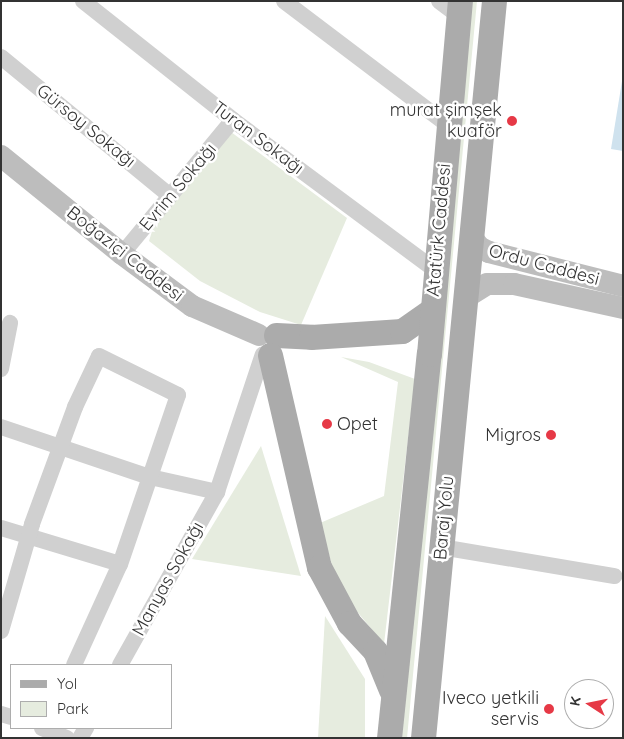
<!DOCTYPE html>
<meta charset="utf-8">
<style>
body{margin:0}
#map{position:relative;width:624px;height:739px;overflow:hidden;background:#fff;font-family:Quicksand,sans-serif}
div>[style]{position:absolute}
.green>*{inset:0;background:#e6ecdf}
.water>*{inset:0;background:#cfe2ee}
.minor>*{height:16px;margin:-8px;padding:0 8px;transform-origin:8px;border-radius:8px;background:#d0d0d0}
.secondary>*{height:22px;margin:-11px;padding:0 11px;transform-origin:11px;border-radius:11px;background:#bdbdbd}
.primary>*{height:25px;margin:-12.5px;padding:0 12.5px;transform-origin:12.5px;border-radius:12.5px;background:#ababab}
.dots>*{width:14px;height:14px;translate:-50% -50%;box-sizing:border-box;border:2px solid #fff;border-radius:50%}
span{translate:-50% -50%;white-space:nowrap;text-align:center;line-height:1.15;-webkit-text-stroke:5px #fff;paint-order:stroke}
.poi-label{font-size:18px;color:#333}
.right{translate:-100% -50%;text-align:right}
.left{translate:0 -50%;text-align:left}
.street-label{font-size:18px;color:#333}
.frame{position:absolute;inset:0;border:2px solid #333;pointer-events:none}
.legend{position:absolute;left:10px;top:664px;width:162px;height:65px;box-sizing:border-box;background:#fff;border:1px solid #adadad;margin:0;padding:6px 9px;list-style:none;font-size:15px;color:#333}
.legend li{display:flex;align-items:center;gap:10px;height:25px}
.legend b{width:25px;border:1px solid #adadad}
.north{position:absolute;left:564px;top:679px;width:50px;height:50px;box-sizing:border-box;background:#fff;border:1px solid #adadad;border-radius:50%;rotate:281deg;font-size:14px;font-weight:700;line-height:20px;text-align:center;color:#333}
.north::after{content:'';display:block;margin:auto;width:18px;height:22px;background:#e63946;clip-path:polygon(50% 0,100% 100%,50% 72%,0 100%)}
</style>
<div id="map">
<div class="green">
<div style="clip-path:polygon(468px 1px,477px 1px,407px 738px,395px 738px)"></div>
<div style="clip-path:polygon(231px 132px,347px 218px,301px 325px,260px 312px,200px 281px,149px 241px,154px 225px)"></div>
<div style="clip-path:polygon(341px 357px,369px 362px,415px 379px,384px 644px,339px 590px,320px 523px,384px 496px,398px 382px)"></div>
<div style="clip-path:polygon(261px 446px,301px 576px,192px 559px)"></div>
<div style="clip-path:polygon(325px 616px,365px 679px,365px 738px,318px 738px)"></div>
</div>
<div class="water">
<div style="clip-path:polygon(623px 75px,623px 151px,611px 149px)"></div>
</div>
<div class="minor">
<div style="left:83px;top:1px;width:191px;rotate:38.4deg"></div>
<div style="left:233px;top:120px;width:253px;rotate:36.6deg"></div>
<div style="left:284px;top:1px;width:206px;rotate:37.1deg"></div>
<div style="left:439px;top:1px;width:25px;rotate:37deg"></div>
<div style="left:1px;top:57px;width:219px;rotate:39.4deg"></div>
<div style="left:122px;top:254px;width:174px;rotate:-50.4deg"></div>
<div style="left:1px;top:369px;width:47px;rotate:-78.9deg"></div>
<div style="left:1px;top:427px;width:157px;rotate:18.6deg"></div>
<div style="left:150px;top:477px;width:69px;rotate:12.6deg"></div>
<div style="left:1px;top:528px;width:124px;rotate:16.8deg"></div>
<div style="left:441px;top:547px;width:176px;rotate:9.5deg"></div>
<div style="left:1px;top:631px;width:111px;rotate:-73.8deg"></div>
<div style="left:32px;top:524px;width:125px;rotate:-69.8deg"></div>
<div style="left:75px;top:407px;width:56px;rotate:-64.8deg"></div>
<div style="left:99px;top:356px;width:88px;rotate:26.3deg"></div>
<div style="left:178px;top:395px;width:179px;rotate:108.9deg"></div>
<div style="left:120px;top:564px;width:111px;rotate:114.5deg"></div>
<div style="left:120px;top:665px;width:198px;rotate:-60.7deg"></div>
<div style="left:217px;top:492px;width:145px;rotate:-71.6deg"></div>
<div style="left:1px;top:714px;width:10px;rotate:17deg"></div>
<div style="left:42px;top:728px;width:27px;rotate:22deg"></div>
<div style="left:80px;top:738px;width:12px;rotate:-59deg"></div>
</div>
<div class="secondary">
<div style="left:1px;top:156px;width:156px;rotate:39deg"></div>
<div style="left:122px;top:254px;width:87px;rotate:36.6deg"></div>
<div style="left:192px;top:306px;width:73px;rotate:23.4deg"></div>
<div style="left:471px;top:236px;width:14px;rotate:54deg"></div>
<div style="left:479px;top:247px;width:11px;rotate:27deg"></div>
<div style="left:489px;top:252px;width:138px;rotate:14.2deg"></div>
<div style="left:465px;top:298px;width:26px;rotate:-32deg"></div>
<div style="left:487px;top:284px;width:27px"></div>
<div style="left:514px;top:284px;width:112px;rotate:12.4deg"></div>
</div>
<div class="primary">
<div style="left:276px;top:335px;width:35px;rotate:3deg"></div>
<div style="left:311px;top:337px;width:91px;rotate:-3.8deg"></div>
<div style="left:402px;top:331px;width:37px;rotate:-35deg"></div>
<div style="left:270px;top:355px;width:218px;rotate:77deg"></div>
<div style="left:319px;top:567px;width:64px;rotate:61.8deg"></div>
<div style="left:349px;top:623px;width:38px;rotate:47deg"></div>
<div style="left:375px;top:651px;width:42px;rotate:67.7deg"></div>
<div style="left:389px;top:738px;width:386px;rotate:-84.1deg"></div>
<div style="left:429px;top:354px;width:354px;rotate:-85deg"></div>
<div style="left:423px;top:738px;width:740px;rotate:-84.5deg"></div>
</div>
<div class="dots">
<div style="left:512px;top:121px;background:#e63946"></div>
<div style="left:327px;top:424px;background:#e63946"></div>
<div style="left:551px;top:435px;background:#e63946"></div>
<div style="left:549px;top:709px;background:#e63946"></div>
</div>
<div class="poi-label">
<span class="right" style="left:502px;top:121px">murat şimşek<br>kuaför</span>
<span class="left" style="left:337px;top:424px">Opet</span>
<span class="right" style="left:541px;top:435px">Migros</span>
<span class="right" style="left:539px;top:709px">Iveco yetkili<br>servis</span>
</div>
<div class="street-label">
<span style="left:86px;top:126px;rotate:39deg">Gürsoy Sokağı</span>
<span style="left:258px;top:138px;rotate:37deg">Turan Sokağı</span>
<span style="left:178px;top:187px;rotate:-50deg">Evrim Sokağı</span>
<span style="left:439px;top:230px;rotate:-85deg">Atatürk Caddesi</span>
<span style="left:125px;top:254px;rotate:38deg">Boğaziçi Caddesi</span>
<span style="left:544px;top:265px;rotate:15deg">Ordu Caddesi</span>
<span style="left:444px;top:518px;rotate:-85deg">Baraj Yolu</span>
<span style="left:168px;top:579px;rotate:-61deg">Manyas Sokağı</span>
</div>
<div class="frame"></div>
<ul class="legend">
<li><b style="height:6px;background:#ababab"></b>Yol</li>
<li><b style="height:14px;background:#e6ecdf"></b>Park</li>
</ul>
<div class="north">K</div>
</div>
